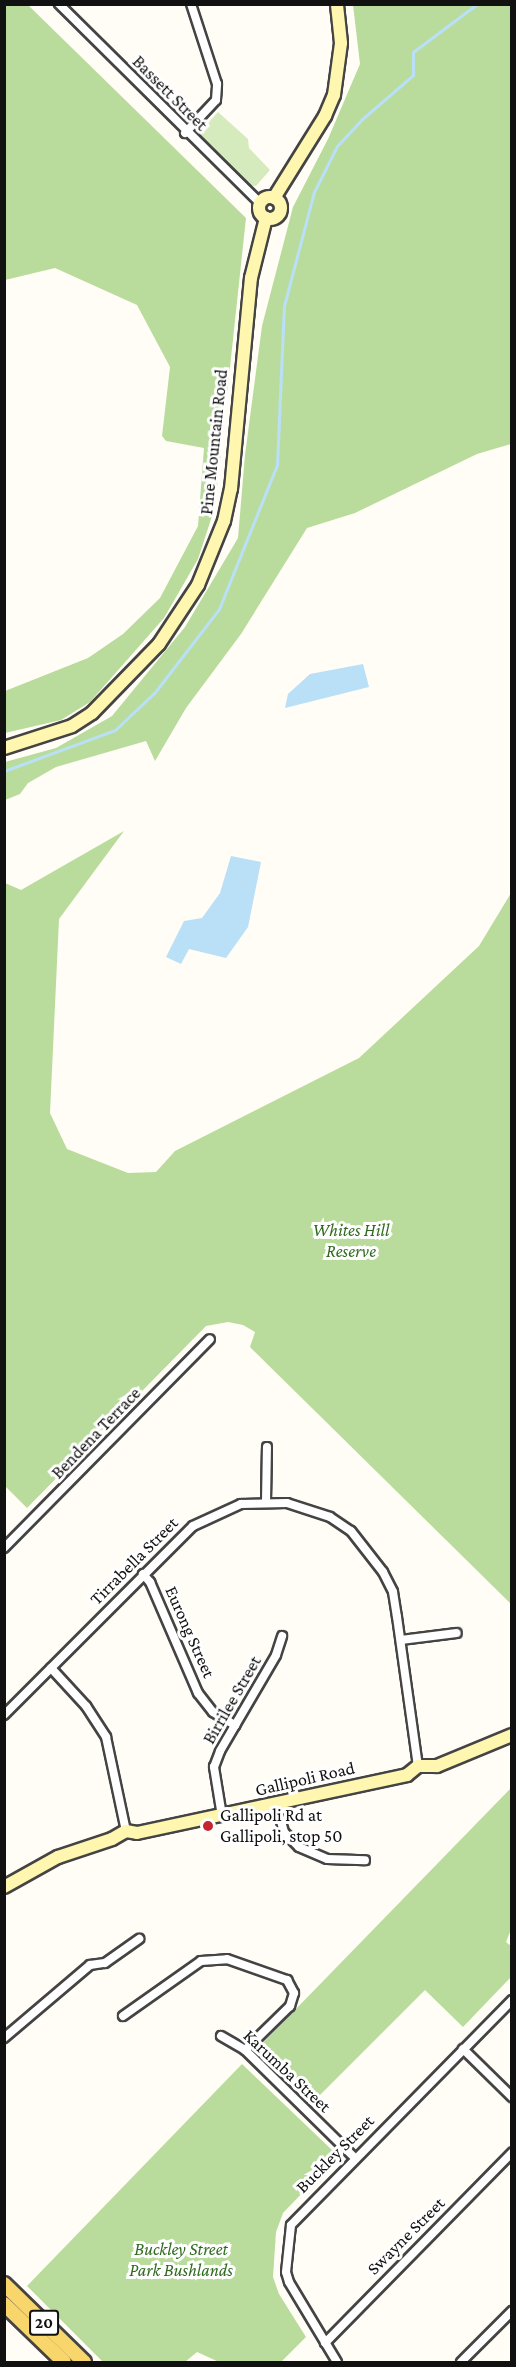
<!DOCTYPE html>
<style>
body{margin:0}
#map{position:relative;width:516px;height:2367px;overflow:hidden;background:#fffdf5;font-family:"Crimson Pro",serif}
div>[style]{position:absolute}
.green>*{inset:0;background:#d5ebbd}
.forest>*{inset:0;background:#b9dc9c}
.water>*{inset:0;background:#b9e0f7}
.stream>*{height:3px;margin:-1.5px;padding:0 1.5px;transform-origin:1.5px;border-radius:1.5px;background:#b9e0f7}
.roads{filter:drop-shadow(2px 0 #444) drop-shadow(-2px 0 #444) drop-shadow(0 2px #444) drop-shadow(0 -2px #444)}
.street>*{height:8px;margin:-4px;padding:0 4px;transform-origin:4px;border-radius:4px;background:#fff}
.secondary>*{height:12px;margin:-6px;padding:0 6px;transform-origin:6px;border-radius:6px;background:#fff6b0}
.secondary>.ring{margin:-6px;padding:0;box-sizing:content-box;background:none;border:12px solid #fff6b0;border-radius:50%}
.primary>*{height:14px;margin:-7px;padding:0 7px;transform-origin:7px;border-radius:7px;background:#f9d66b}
.dots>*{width:16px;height:16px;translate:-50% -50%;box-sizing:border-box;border:3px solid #fff;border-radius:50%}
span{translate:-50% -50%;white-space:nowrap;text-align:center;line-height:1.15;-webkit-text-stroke:6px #fff;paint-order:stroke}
.shield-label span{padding:2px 4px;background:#fff;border:2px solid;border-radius:4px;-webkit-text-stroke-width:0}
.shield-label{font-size:16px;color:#111;font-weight:700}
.street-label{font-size:18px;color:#111}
.park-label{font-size:18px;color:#2f6b1f;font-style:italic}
.poi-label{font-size:18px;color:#111}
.left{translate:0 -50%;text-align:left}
.frame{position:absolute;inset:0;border:6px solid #111;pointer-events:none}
</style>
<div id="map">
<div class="green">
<div style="clip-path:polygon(218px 112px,248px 139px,249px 148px,270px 170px,256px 186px,248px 185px,198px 134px)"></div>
</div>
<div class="forest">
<div style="clip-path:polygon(4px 5px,28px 5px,246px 218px,215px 507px,198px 559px,164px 618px,90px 702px,61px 720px,5px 733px,5px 691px,88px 658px,123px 634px,160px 598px,198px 526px,204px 448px,166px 441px,162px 436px,170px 367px,137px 305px,55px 268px,5px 280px)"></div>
<div style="clip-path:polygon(353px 5px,511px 5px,511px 444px,477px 454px,355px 513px,307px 528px,241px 634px,186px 708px,155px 761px,146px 741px,56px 767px,28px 783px,20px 794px,5px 800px,5px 762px,56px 748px,112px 716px,185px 627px,238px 538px,245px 455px,262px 326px,293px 207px,328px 139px,360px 64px)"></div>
<div style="clip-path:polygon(124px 831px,59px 919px,50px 1113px,67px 1149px,128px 1173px,156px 1172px,175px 1151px,359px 1058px,479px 946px,511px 893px,511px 1604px,250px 1347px,255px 1332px,243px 1325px,228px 1322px,206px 1326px,27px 1508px,5px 1486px,5px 883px,21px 890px)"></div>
<div style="clip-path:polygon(511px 1788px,512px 1927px,506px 1942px,511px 1946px,511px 1977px,463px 2027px,425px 1990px,312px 2103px,256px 2050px)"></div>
<div style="clip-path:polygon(242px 2064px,333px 2151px,330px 2164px,283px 2213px,276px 2232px,273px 2277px,279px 2294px,306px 2337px,281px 2362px,219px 2362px,197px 2352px,185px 2362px,103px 2362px,27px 2286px)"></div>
</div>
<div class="water">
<div style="clip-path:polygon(363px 664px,369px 687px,285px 708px,288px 694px,310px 674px)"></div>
<div style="clip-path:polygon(231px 856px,261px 862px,248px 927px,226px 958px,189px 949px,181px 964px,166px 957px,184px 921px,202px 918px,220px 893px)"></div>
</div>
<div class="stream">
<div style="left:4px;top:771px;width:118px;rotate:-20.3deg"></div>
<div style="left:115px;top:730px;width:55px;rotate:-43.5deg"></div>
<div style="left:155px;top:692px;width:105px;rotate:-52.4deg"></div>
<div style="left:219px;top:609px;width:155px;rotate:-68.1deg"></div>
<div style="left:277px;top:465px;width:159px;rotate:-87.5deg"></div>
<div style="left:284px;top:306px;width:118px;rotate:-75.3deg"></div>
<div style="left:314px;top:192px;width:51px;rotate:-63.4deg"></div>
<div style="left:337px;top:146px;width:35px;rotate:-47deg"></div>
<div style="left:361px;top:120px;width:69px;rotate:-40.9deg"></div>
<div style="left:413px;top:75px;width:23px;rotate:-90deg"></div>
<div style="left:413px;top:52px;width:80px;rotate:-36.9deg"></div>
</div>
<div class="roads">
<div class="street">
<div style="left:59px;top:4px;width:283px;rotate:44.7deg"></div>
<div style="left:185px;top:133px;width:45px;rotate:-46.8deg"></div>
<div style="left:216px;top:100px;width:16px;rotate:-86deg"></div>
<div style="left:217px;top:84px;width:84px;rotate:-108deg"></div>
<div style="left:266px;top:1502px;width:55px;rotate:-89deg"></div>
<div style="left:4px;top:1548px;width:293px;rotate:-45.4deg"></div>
<div style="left:143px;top:1574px;width:11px;rotate:49deg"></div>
<div style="left:150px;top:1582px;width:121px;rotate:66.6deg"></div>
<div style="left:198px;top:1693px;width:24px;rotate:52deg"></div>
<div style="left:213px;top:1712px;width:26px;rotate:31deg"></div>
<div style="left:401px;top:1640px;width:56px;rotate:-7.1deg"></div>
<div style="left:51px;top:1668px;width:52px;rotate:47.4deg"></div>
<div style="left:86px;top:1706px;width:37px;rotate:57deg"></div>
<div style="left:106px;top:1737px;width:96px;rotate:78deg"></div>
<div style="left:4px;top:1715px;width:267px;rotate:-45deg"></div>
<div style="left:193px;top:1526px;width:53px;rotate:-24.6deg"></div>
<div style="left:241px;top:1504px;width:46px;rotate:-1.2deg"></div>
<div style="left:287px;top:1503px;width:45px;rotate:18deg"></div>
<div style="left:330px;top:1517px;width:25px;rotate:34deg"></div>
<div style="left:351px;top:1531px;width:52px;rotate:52deg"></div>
<div style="left:383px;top:1572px;width:22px;rotate:63deg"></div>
<div style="left:393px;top:1592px;width:25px;rotate:81deg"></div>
<div style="left:397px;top:1617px;width:150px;rotate:82deg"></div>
<div style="left:276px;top:1804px;width:29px;rotate:74deg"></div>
<div style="left:284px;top:1832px;width:21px;rotate:45deg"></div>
<div style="left:299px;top:1847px;width:30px;rotate:23deg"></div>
<div style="left:327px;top:1859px;width:38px;rotate:2deg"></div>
<div style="left:222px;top:1816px;width:50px;rotate:-99.3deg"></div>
<div style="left:214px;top:1767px;width:17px;rotate:-69deg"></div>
<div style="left:220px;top:1751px;width:111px;rotate:-59.7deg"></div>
<div style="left:276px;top:1655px;width:20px;rotate:-72deg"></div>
<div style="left:123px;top:2016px;width:95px;rotate:-35.2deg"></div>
<div style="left:201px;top:1961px;width:26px;rotate:-4deg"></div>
<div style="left:227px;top:1959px;width:64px;rotate:19.3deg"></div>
<div style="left:287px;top:1980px;width:15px;rotate:62deg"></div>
<div style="left:294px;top:1993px;width:14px;rotate:107deg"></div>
<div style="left:290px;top:2006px;width:63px;rotate:135.6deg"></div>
<div style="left:221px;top:2036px;width:28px;rotate:30deg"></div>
<div style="left:245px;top:2050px;width:154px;rotate:44.5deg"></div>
<div style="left:4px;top:2038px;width:113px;rotate:-40.3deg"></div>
<div style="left:90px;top:1965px;width:15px;rotate:-8deg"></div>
<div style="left:105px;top:1963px;width:42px;rotate:-35.2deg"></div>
<div style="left:463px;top:2049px;width:69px;rotate:44.4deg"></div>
<div style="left:325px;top:2343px;width:267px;rotate:-45.5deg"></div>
<div style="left:337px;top:2362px;width:93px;rotate:-121deg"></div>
<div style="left:289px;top:2282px;width:10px;rotate:-107deg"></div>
<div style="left:286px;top:2272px;width:47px;rotate:-83.9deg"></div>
<div style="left:291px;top:2225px;width:315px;rotate:-45.5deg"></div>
<div style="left:461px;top:2362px;width:72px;rotate:-45deg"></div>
</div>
<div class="secondary">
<div class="ring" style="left:259px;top:197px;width:10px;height:10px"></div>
<div style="left:274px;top:198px;width:97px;rotate:-58.1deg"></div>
<div style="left:325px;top:116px;width:23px;rotate:-67deg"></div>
<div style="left:334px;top:95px;width:52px;rotate:-82.3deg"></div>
<div style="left:341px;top:43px;width:39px;rotate:-96deg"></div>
<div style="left:4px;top:748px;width:71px;rotate:-17.9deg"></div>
<div style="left:72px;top:726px;width:24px;rotate:-33deg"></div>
<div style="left:92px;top:713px;width:96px;rotate:-45.8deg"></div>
<div style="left:159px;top:644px;width:71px;rotate:-56.5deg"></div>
<div style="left:198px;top:585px;width:69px;rotate:-67.9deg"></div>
<div style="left:224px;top:521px;width:33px;rotate:-78deg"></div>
<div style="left:231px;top:489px;width:212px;rotate:-84.6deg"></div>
<div style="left:251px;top:278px;width:62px;rotate:-76deg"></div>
<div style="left:4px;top:1887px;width:62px;rotate:-29.1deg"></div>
<div style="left:58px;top:1857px;width:57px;rotate:-18.4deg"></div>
<div style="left:112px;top:1839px;width:16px;rotate:-30deg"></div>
<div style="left:126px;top:1831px;width:11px;rotate:10deg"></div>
<div style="left:137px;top:1833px;width:276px;rotate:-12.1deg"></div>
<div style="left:407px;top:1775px;width:14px;rotate:-39deg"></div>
<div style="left:418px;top:1766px;width:19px"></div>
<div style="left:437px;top:1766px;width:81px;rotate:-22.5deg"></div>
</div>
<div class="primary">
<div style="left:4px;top:2284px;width:112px;rotate:44.3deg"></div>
<div style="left:4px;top:2304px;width:83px;rotate:44deg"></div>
</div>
</div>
<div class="dots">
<div style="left:208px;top:1826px;background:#c4262e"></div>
</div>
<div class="shield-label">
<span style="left:44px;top:2323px">20</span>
</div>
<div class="street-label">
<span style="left:170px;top:93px;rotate:45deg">Bassett Street</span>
<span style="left:214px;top:442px;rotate:-84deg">Pine Mountain Road</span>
<span style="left:96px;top:1433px;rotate:-46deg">Bendena Terrace</span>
<span style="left:134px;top:1561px;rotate:-45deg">Tirrabella Street</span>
<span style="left:190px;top:1632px;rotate:66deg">Eurong Street</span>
<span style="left:232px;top:1700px;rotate:-60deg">Birrilee Street</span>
<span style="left:305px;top:1779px;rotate:-13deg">Gallipoli Road</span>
<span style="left:287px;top:2071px;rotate:43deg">Karumba Street</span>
<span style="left:335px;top:2154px;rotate:-45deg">Buckley Street</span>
<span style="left:406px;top:2236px;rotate:-45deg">Swayne Street</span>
</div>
<div class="park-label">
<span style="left:351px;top:1241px">Whites Hill<br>Reserve</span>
<span style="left:181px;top:2260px">Buckley Street<br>Park Bushlands</span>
</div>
<div class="poi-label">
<span class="left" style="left:220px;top:1826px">Gallipoli Rd at<br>Gallipoli, stop 50</span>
</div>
<div class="frame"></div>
</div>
